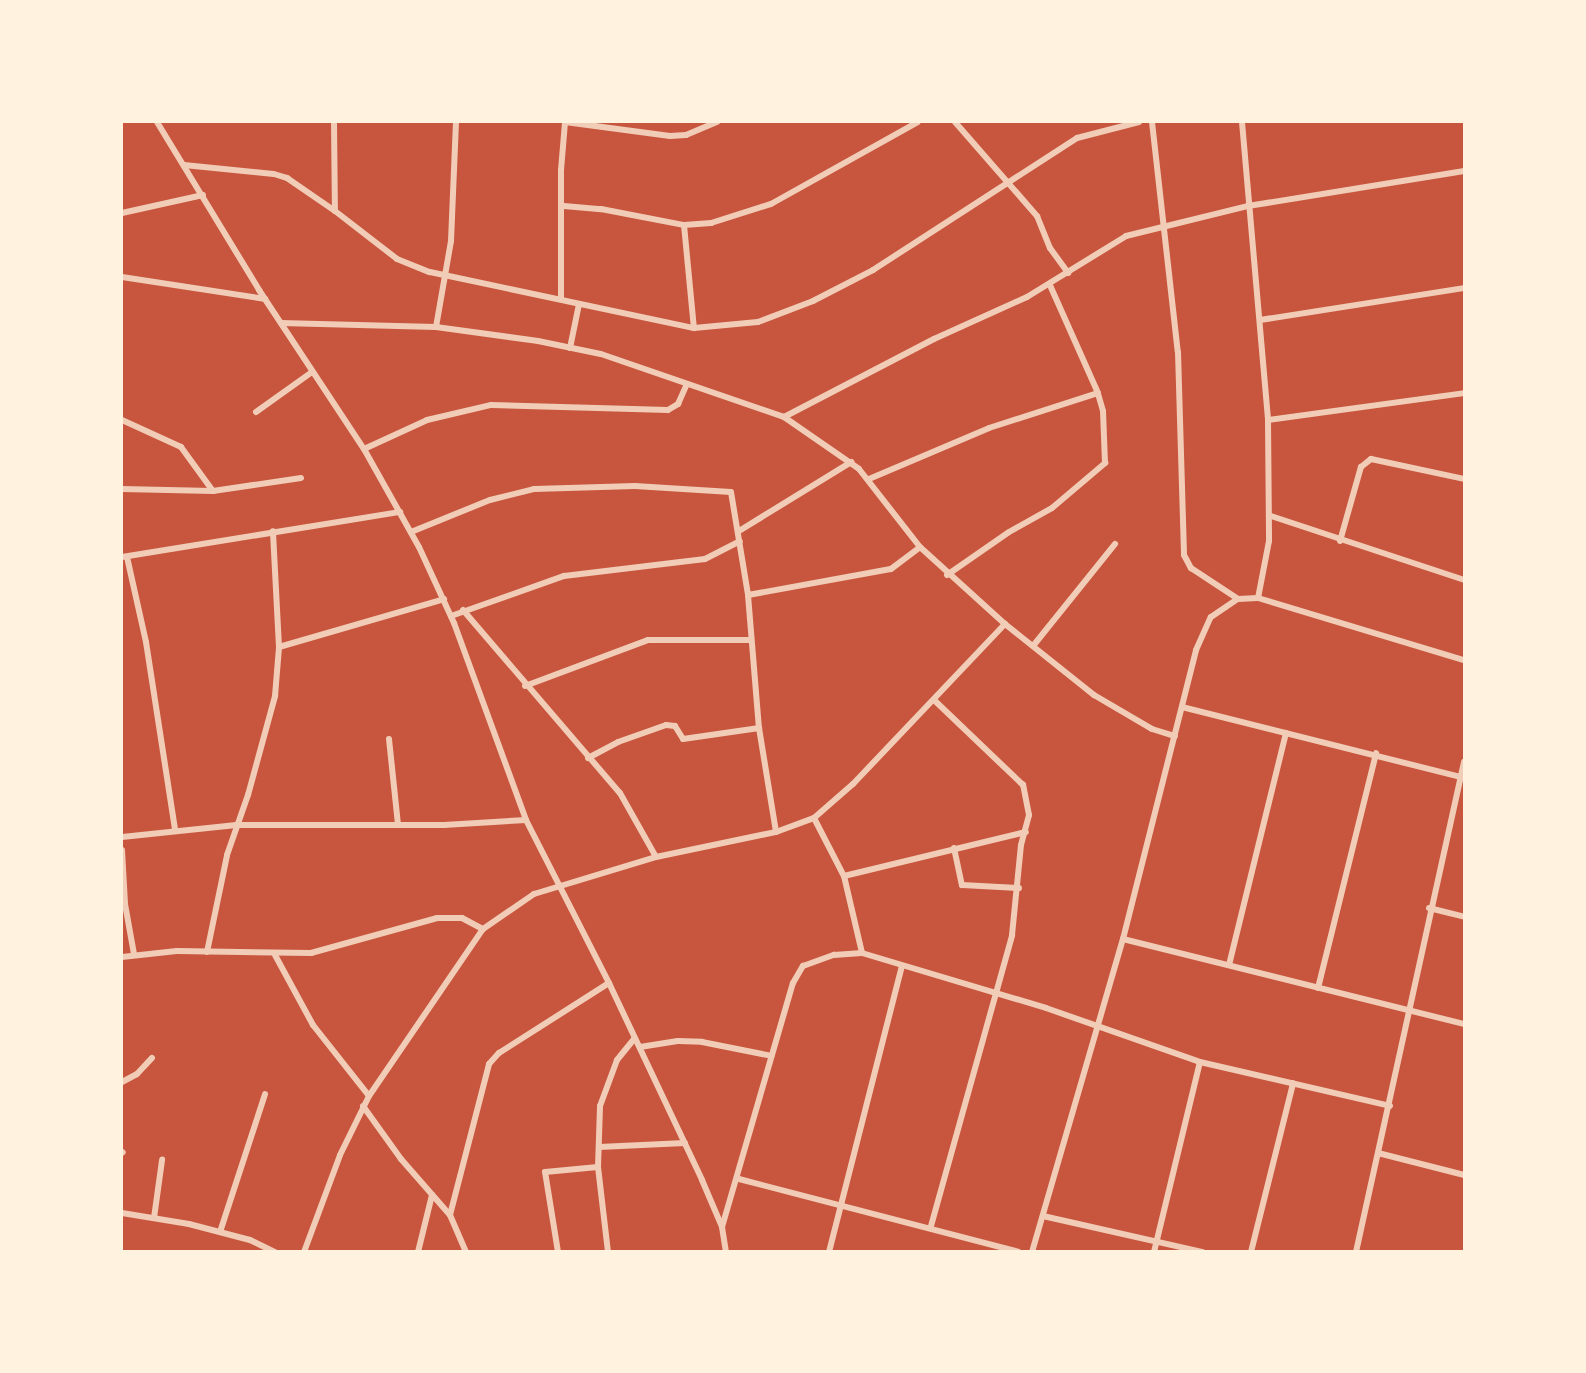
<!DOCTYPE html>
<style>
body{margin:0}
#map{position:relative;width:1586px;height:1373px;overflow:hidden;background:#c8553d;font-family:Helvetica,sans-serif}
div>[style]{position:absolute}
.minor>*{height:6px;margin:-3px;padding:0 3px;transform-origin:3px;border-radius:3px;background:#f1ccb7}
span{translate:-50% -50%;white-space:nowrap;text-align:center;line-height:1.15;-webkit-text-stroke:4.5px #fff3e0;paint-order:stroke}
.frame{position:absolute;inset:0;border:123px solid #fff3e0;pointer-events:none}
</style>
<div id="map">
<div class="minor">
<div style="left:157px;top:122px;width:197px;rotate:58.7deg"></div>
<div style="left:259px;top:290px;width:191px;rotate:56.6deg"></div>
<div style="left:364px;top:449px;width:112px;rotate:60.7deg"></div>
<div style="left:419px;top:547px;width:84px;rotate:65.3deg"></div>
<div style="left:454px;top:623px;width:210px;rotate:69.9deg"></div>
<div style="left:526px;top:820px;width:183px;rotate:63deg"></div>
<div style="left:609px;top:983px;width:218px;rotate:64.7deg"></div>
<div style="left:702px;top:1180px;width:51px;rotate:66.9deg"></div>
<div style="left:722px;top:1227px;width:25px;rotate:81deg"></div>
<div style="left:334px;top:122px;width:89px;rotate:89.4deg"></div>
<div style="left:335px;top:211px;width:78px;rotate:37.7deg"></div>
<div style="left:397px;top:259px;width:35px;rotate:22deg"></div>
<div style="left:430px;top:272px;width:270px;rotate:12deg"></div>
<div style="left:694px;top:328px;width:64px;rotate:-5.4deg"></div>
<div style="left:758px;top:322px;width:59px;rotate:-20.9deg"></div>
<div style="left:813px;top:301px;width:68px;rotate:-27.3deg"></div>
<div style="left:873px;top:270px;width:243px;rotate:-32.9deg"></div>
<div style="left:1077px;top:138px;width:64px;rotate:-14.5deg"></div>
<div style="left:565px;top:122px;width:106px;rotate:7.6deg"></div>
<div style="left:670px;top:136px;width:16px;rotate:-4deg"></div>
<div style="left:686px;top:135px;width:34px;rotate:-23deg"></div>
<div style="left:955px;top:122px;width:125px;rotate:48.9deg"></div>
<div style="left:1037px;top:216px;width:35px;rotate:68deg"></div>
<div style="left:1050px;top:248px;width:31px;rotate:54deg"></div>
<div style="left:1152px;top:122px;width:231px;rotate:83.6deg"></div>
<div style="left:1178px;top:352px;width:203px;rotate:88.3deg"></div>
<div style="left:1184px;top:555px;width:15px;rotate:62deg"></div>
<div style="left:1191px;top:568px;width:56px;rotate:33.4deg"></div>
<div style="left:1242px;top:122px;width:299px;rotate:85deg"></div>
<div style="left:1268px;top:420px;width:121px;rotate:89.5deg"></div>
<div style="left:1269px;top:541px;width:58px;rotate:100.9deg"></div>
<div style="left:184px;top:165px;width:90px;rotate:5.7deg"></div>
<div style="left:274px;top:174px;width:14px;rotate:17deg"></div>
<div style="left:287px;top:178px;width:58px;rotate:34.5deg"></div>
<div style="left:564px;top:206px;width:37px;rotate:5deg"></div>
<div style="left:601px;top:209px;width:85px;rotate:10.9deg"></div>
<div style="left:684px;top:225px;width:27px;rotate:-4deg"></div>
<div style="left:711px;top:223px;width:63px;rotate:-17.6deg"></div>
<div style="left:771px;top:204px;width:168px;rotate:-29.2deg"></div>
<div style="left:122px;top:213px;width:83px;rotate:-12.5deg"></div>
<div style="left:684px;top:225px;width:103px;rotate:84.5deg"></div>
<div style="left:122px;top:277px;width:145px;rotate:8.7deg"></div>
<div style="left:561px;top:299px;width:129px;rotate:-90deg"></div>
<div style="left:561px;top:170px;width:48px;rotate:-85.2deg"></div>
<div style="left:1260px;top:320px;width:206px;rotate:-8.9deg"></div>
<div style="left:281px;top:323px;width:155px;rotate:1.5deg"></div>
<div style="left:436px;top:327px;width:103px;rotate:7.8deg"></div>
<div style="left:538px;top:341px;width:64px;rotate:11.7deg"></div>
<div style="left:601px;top:354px;width:194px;rotate:19deg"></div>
<div style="left:784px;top:417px;width:91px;rotate:34.7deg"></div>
<div style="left:859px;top:469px;width:99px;rotate:52deg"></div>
<div style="left:920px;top:547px;width:115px;rotate:42.2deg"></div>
<div style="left:1005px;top:624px;width:114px;rotate:38.6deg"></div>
<div style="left:1094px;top:695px;width:67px;rotate:30.4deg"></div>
<div style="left:1152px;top:729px;width:24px;rotate:17deg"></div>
<div style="left:436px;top:327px;width:87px;rotate:-80.1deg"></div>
<div style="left:451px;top:241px;width:119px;rotate:-87.6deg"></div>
<div style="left:570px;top:348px;width:45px;rotate:-78.4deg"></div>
<div style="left:256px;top:412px;width:69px;rotate:-35.5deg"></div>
<div style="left:784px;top:417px;width:169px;rotate:-27.5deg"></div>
<div style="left:934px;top:339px;width:102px;rotate:-24.3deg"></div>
<div style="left:1027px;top:297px;width:116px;rotate:-31.6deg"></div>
<div style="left:1126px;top:236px;width:126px;rotate:-13.8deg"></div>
<div style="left:1248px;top:206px;width:219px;rotate:-9.2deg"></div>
<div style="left:122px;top:420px;width:65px;rotate:24.6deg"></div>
<div style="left:181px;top:447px;width:54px;rotate:54deg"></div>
<div style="left:1268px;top:420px;width:198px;rotate:-7.8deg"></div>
<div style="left:364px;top:449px;width:69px;rotate:-24.7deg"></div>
<div style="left:427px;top:420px;width:66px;rotate:-13.2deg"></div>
<div style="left:491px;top:405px;width:177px;rotate:1.6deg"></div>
<div style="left:668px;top:410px;width:12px;rotate:-31deg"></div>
<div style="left:678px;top:404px;width:22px;rotate:-66deg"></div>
<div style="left:869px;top:479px;width:130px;rotate:-23deg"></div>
<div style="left:989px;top:428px;width:114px;rotate:-17.8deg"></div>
<div style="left:122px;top:489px;width:91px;rotate:1.3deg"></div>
<div style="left:213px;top:491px;width:89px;rotate:-8.4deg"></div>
<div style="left:1271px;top:516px;width:203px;rotate:18.3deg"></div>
<div style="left:739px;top:531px;width:132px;rotate:-31.6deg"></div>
<div style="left:411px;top:532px;width:85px;rotate:-22.1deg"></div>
<div style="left:490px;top:500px;width:45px;rotate:-14deg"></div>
<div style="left:534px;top:489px;width:101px;rotate:-1.7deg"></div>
<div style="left:635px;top:486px;width:96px;rotate:3.6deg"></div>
<div style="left:731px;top:492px;width:104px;rotate:80.6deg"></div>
<div style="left:748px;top:595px;width:133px;rotate:85.3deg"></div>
<div style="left:759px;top:728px;width:105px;rotate:80.7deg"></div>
<div style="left:1340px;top:541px;width:77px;rotate:-74.2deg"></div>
<div style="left:1361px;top:467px;width:13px;rotate:-39deg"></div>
<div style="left:1371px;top:459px;width:95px;rotate:12.1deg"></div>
<div style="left:122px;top:557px;width:282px;rotate:-9.2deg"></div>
<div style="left:127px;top:557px;width:87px;rotate:77.4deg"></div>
<div style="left:146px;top:642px;width:190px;rotate:81.2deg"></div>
<div style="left:947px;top:575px;width:75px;rotate:-34.7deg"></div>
<div style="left:1009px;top:532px;width:49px;rotate:-29.2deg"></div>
<div style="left:1052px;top:508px;width:70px;rotate:-40.3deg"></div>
<div style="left:1105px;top:463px;width:52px;rotate:-92.2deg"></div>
<div style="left:1103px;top:411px;width:19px;rotate:-106deg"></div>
<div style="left:1098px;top:393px;width:118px;rotate:-114deg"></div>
<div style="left:748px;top:595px;width:145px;rotate:-10.3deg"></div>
<div style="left:891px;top:569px;width:36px;rotate:-37deg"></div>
<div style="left:463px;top:610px;width:241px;rotate:49.4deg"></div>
<div style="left:620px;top:793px;width:73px;rotate:60.6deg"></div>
<div style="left:656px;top:857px;width:123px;rotate:-11.8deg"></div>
<div style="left:776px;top:832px;width:40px;rotate:-20.2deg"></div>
<div style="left:814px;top:818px;width:52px;rotate:-41.1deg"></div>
<div style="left:853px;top:784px;width:221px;rotate:-46.5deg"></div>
<div style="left:451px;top:616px;width:120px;rotate:-19.5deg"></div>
<div style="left:564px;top:576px;width:142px;rotate:-6.9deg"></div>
<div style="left:705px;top:559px;width:39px;rotate:-27deg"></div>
<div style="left:1033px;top:646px;width:131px;rotate:-51.2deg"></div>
<div style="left:279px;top:647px;width:172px;rotate:-16.2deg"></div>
<div style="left:525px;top:686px;width:131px;rotate:-20.5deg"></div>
<div style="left:648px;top:640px;width:101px"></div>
<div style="left:1182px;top:707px;width:291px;rotate:14.1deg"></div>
<div style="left:389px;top:739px;width:85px;rotate:84deg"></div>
<div style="left:588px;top:758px;width:34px;rotate:-28deg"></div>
<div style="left:618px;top:742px;width:51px;rotate:-19.5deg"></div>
<div style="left:666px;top:725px;width:9px;rotate:6deg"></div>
<div style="left:675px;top:726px;width:15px;rotate:58deg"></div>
<div style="left:683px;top:739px;width:77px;rotate:-8.2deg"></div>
<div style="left:814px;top:818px;width:65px;rotate:62.7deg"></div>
<div style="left:844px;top:876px;width:79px;rotate:76.8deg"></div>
<div style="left:122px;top:837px;width:115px;rotate:-6deg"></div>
<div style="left:236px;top:825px;width:208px"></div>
<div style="left:444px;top:825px;width:82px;rotate:-3.5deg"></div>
<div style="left:954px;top:848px;width:38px;rotate:78deg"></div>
<div style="left:962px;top:885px;width:57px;rotate:3deg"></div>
<div style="left:122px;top:850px;width:54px;rotate:86.8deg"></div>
<div style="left:125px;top:904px;width:51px;rotate:79.8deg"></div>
<div style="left:844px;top:876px;width:187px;rotate:-13.6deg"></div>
<div style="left:1429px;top:908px;width:36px;rotate:14deg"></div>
<div style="left:1123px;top:939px;width:351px;rotate:14deg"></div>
<div style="left:207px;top:952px;width:99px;rotate:-78.3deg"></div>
<div style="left:227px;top:855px;width:64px;rotate:-70.7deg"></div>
<div style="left:248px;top:795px;width:103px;rotate:-74.7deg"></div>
<div style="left:275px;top:696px;width:49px;rotate:-85.3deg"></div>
<div style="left:279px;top:647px;width:116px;rotate:-93deg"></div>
<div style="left:275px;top:955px;width:80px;rotate:61.5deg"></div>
<div style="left:313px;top:1025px;width:90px;rotate:51.7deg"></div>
<div style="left:122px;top:957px;width:55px;rotate:-6.2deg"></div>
<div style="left:177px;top:951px;width:134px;rotate:0.9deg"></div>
<div style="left:311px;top:953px;width:131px;rotate:-15.5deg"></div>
<div style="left:437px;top:918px;width:25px"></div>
<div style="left:462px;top:918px;width:24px;rotate:28deg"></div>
<div style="left:1229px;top:965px;width:239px;rotate:-76.2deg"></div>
<div style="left:1318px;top:988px;width:242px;rotate:-76.1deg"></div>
<div style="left:640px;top:1047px;width:38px;rotate:-9deg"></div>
<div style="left:678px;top:1041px;width:24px;rotate:2deg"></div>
<div style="left:702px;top:1042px;width:71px;rotate:11.3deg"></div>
<div style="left:122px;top:1082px;width:17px;rotate:-28deg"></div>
<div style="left:137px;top:1074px;width:22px;rotate:-47deg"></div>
<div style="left:363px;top:1106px;width:65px;rotate:54.4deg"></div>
<div style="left:401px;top:1159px;width:74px;rotate:48.8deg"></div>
<div style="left:450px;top:1215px;width:40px;rotate:66.6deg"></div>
<div style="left:599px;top:1147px;width:86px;rotate:-2.7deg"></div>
<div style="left:122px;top:1153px;width:1px;rotate:-45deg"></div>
<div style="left:1378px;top:1153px;width:89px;rotate:14.3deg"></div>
<div style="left:739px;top:1179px;width:289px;rotate:14.6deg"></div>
<div style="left:122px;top:1213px;width:68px;rotate:9.3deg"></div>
<div style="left:189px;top:1224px;width:63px;rotate:14.7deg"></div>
<div style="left:250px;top:1240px;width:28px;rotate:26deg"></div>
<div style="left:450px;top:1215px;width:156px;rotate:-75.5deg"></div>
<div style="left:489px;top:1064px;width:15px;rotate:-48deg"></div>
<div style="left:499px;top:1053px;width:130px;rotate:-32.5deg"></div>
<div style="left:1043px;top:1216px;width:164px;rotate:12.7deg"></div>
<div style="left:154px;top:1218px;width:59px;rotate:-82.1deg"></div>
<div style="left:931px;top:1226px;width:302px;rotate:-74.4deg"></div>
<div style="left:1012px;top:935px;width:90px;rotate:-84.3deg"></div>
<div style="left:1021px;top:845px;width:31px;rotate:-75deg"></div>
<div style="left:1029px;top:815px;width:31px;rotate:-101deg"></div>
<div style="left:1023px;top:785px;width:123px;rotate:-136.3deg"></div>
<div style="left:722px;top:1227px;width:254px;rotate:-73.8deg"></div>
<div style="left:793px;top:983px;width:20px;rotate:-60deg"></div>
<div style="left:803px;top:966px;width:33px;rotate:-20deg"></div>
<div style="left:834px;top:955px;width:28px;rotate:-4deg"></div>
<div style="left:862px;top:953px;width:192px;rotate:16.6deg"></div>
<div style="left:1046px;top:1008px;width:163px;rotate:19.3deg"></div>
<div style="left:1200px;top:1062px;width:195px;rotate:13deg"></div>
<div style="left:220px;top:1232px;width:145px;rotate:-71.9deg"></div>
<div style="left:304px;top:1252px;width:103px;rotate:-69.6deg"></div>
<div style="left:340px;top:1155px;width:66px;rotate:-63.8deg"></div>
<div style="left:369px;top:1096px;width:202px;rotate:-55.7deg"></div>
<div style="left:483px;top:929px;width:62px;rotate:-34.5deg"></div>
<div style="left:534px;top:894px;width:127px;rotate:-16.9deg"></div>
<div style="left:418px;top:1252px;width:59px;rotate:-76.2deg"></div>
<div style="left:558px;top:1252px;width:81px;rotate:-99.2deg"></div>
<div style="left:545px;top:1172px;width:53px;rotate:-5.4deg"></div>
<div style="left:608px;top:1252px;width:86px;rotate:-96.7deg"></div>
<div style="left:598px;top:1167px;width:61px;rotate:-88.1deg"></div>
<div style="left:600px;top:1106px;width:49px;rotate:-69.7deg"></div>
<div style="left:617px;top:1060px;width:28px;rotate:-51deg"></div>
<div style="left:829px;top:1252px;width:295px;rotate:-75.7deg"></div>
<div style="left:1032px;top:1252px;width:326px;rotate:-73.8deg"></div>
<div style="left:1123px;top:939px;width:298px;rotate:-75.8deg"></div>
<div style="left:1196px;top:650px;width:36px;rotate:-66deg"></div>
<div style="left:1211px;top:617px;width:32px;rotate:-34deg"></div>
<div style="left:1238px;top:599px;width:20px;rotate:-3deg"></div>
<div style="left:1258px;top:598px;width:215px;rotate:16.8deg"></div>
<div style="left:1154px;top:1252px;width:195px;rotate:-76.4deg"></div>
<div style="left:1251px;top:1252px;width:174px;rotate:-76deg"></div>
<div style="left:1356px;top:1252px;width:502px;rotate:-77.57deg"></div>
</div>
<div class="frame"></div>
</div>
